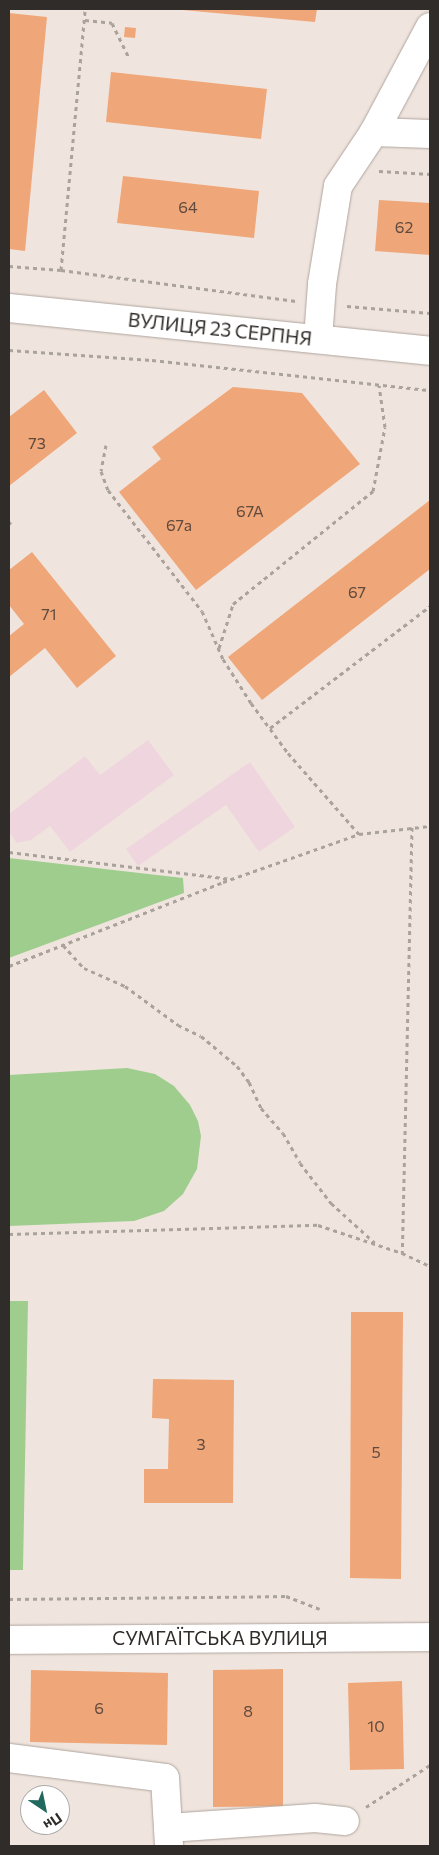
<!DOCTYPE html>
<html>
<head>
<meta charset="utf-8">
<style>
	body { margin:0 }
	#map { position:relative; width:439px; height:1855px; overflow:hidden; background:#f0e5de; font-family:Commissioner,sans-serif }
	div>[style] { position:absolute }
	.industrial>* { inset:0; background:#efd5dd }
	.green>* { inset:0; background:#9fcd8e }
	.building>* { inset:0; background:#efa678 }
	.path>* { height:3px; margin-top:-1.5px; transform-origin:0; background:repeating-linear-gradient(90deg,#aaa29c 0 4px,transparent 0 8px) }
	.roads { filter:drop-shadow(0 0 1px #afa49e) drop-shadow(0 0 1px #afa49e) }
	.minor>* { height:28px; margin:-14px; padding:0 14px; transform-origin:14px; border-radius:14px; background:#fff }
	span { translate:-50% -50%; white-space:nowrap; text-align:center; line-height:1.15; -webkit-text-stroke:4px #fff; paint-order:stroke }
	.number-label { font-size:16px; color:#604a3e }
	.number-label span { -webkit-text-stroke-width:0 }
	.street-label { font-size:19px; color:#302c2a }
	.frame { position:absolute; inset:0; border:10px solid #302c2a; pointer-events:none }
	.north { position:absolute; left:20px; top:1785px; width:50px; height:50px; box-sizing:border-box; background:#fff; border:1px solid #acabaa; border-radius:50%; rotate:146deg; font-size:14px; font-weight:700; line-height:20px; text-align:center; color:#302c2a }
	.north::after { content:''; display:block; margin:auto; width:18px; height:22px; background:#21685e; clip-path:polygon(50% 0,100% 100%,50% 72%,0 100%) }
</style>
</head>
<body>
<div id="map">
	<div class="industrial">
		<div style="clip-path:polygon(148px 740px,174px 775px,70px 852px,50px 826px,31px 840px,17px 843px,9px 832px,9px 814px,85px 756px,100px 775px)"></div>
		<div style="clip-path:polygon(250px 762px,295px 827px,259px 852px,226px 805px,138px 866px,126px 849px)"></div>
	</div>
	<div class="green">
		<div style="clip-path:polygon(9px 858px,183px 878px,184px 893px,9px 958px)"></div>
		<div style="clip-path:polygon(127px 1068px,155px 1074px,174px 1086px,190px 1105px,198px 1121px,201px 1136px,197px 1169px,183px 1194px,164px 1211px,134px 1221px,9px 1226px,9px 1075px)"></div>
		<div style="clip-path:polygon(9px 1301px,28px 1301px,23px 1570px,9px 1570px)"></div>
	</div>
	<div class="building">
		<div style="clip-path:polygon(172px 9px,317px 9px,315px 22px)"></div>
		<div style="clip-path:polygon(9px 13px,47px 17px,25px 251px,9px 249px)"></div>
		<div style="clip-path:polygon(125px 27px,136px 28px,135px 38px,124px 37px)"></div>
		<div style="clip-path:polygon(111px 72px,267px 89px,261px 139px,106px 122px)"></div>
		<div style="clip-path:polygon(123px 176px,259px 191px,254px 238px,117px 223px)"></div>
		<div style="clip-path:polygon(379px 200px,430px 203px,430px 255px,375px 251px)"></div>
		<div style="clip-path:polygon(233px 387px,302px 393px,360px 464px,196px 590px,119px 492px,161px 459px,152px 447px)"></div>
		<div style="clip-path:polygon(44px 390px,77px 433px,9px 486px,9px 417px)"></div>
		<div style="clip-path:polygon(430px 500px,430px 569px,262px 700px,228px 657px)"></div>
		<div style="clip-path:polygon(32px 552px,116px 656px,77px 688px,45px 648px,9px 677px,9px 636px,24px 624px,9px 605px,9px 570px)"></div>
		<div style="clip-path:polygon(351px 1312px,403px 1312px,401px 1579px,350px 1578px)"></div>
		<div style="clip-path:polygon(153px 1379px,234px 1380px,233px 1503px,144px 1503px,144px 1469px,168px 1469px,169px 1419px,152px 1418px)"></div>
		<div style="clip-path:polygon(283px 1669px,283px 1806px,213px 1807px,213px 1670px)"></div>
		<div style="clip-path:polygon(31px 1670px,168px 1673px,167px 1745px,30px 1742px)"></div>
		<div style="clip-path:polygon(402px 1681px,404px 1769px,350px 1770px,348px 1683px)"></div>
	</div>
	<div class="path">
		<div style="left:85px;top:20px;width:27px;rotate:6deg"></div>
		<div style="left:112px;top:23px;width:37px;rotate:64deg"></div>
		<div style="left:379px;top:171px;width:51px;rotate:3.4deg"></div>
		<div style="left:9px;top:266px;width:52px;rotate:4.4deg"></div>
		<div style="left:61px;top:270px;width:262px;rotate:-84.7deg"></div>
		<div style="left:61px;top:270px;width:237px;rotate:7.5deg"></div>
		<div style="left:347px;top:306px;width:83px;rotate:4.8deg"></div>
		<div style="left:9px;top:350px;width:143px;rotate:4deg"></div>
		<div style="left:152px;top:360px;width:280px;rotate:6.2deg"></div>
		<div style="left:106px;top:445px;width:26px;rotate:101deg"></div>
		<div style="left:101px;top:471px;width:20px;rotate:70deg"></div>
		<div style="left:108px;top:490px;width:153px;rotate:52.2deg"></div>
		<div style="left:202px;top:611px;width:52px;rotate:66.4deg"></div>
		<div style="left:223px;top:659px;width:52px;rotate:57.5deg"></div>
		<div style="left:251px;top:703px;width:62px;rotate:53.5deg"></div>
		<div style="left:288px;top:753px;width:108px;rotate:48.8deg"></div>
		<div style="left:9px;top:524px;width:3px;rotate:-45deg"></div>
		<div style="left:219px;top:648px;width:46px;rotate:-72.3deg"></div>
		<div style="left:233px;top:604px;width:180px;rotate:-38.9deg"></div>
		<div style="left:373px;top:491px;width:65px;rotate:-79.4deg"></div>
		<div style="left:385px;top:427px;width:42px;rotate:-98.1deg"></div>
		<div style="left:270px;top:728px;width:201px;rotate:-37.3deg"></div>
		<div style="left:412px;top:827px;width:426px;rotate:91.3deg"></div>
		<div style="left:402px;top:1253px;width:31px;rotate:25deg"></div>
		<div style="left:9px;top:852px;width:224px;rotate:6.9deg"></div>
		<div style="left:63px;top:945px;width:31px;rotate:48deg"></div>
		<div style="left:84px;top:968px;width:45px;rotate:23.7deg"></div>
		<div style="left:125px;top:986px;width:66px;rotate:36.3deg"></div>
		<div style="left:178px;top:1025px;width:25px;rotate:26deg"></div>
		<div style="left:201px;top:1036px;width:47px;rotate:39.8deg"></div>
		<div style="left:237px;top:1066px;width:20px;rotate:53deg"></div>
		<div style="left:249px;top:1082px;width:29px;rotate:65deg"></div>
		<div style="left:261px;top:1108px;width:33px;rotate:49deg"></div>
		<div style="left:283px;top:1133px;width:34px;rotate:60deg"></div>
		<div style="left:300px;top:1163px;width:51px;rotate:52.2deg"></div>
		<div style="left:331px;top:1203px;width:59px;rotate:42.3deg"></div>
		<div style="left:9px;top:966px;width:230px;rotate:-21.4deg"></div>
		<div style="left:223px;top:882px;width:144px;rotate:-19.4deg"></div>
		<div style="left:359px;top:834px;width:71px;rotate:-6.4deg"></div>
		<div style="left:9px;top:1234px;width:309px;rotate:-1.7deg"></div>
		<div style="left:318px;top:1225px;width:89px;rotate:18.4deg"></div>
		<div style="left:9px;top:1599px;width:277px;rotate:-0.6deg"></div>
		<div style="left:286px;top:1596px;width:36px;rotate:21deg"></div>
		<div style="left:366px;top:1807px;width:77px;rotate:-33.3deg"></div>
	</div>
	<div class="roads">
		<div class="minor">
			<div style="left:374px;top:132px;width:56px;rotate:2deg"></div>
			<div style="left:9px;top:308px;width:423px;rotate:5.8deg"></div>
			<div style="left:318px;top:339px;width:55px;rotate:-85.8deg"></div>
			<div style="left:322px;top:284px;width:99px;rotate:-80.7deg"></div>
			<div style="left:338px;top:186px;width:65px;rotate:-56.3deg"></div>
			<div style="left:374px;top:132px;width:119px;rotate:-61.9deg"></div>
			<div style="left:9px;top:1640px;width:421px;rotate:-0.4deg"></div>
			<div style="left:9px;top:1758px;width:157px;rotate:7.3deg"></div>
			<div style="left:165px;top:1778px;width:68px;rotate:86.6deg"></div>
			<div style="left:168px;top:1828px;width:147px;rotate:-3.9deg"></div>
			<div style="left:315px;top:1818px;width:30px;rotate:6deg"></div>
		</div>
	</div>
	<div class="number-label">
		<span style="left:188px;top:207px">64</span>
		<span style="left:404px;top:227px">62</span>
		<span style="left:37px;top:443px">73</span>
		<span style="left:250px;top:511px">67А</span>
		<span style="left:179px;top:525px">67а</span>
		<span style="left:357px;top:592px">67</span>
		<span style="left:49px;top:614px">71</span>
		<span style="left:201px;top:1444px">3</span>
		<span style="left:376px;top:1452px">5</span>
		<span style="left:99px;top:1708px">6</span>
		<span style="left:248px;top:1711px">8</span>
		<span style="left:376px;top:1726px">10</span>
	</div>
	<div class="street-label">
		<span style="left:220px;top:329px;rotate:6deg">ВУЛИЦЯ 23 СЕРПНЯ</span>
		<span style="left:220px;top:1638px">СУМГАЇТСЬКА ВУЛИЦЯ</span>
	</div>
	<div class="frame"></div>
	<div class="north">Пн</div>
</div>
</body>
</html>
